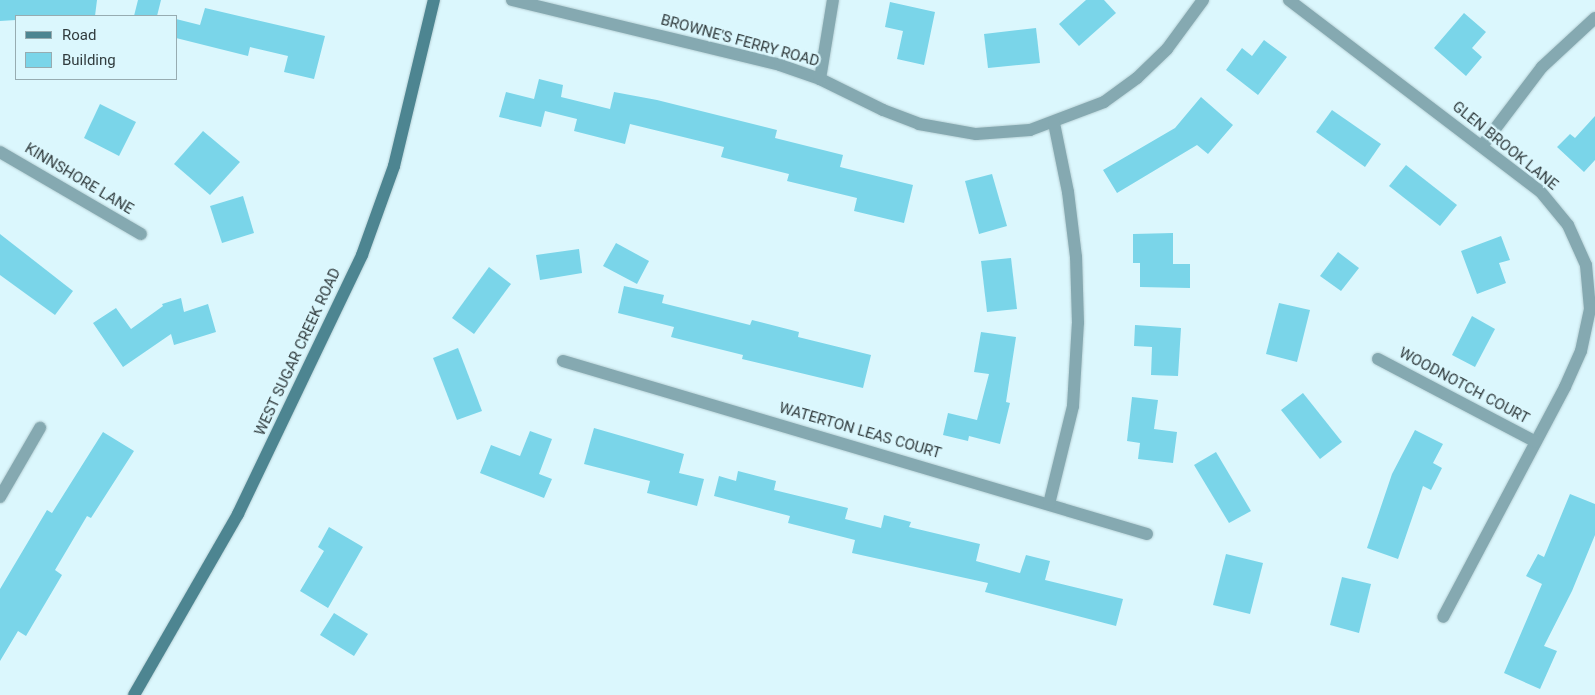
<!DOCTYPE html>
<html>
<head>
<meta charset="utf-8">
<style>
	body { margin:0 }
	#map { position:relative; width:1595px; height:695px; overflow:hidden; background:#dbf7fd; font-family:Roboto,sans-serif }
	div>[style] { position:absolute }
	.building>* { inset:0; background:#7ad5e9 }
	.roads { filter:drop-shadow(0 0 1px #b9d2d7) drop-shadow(0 0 1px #b9d2d7) }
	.street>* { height:12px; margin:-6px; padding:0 6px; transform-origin:6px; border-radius:6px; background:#85a9b1 }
	.secondary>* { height:12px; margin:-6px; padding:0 6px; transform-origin:6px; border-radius:6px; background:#4d8591 }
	span { translate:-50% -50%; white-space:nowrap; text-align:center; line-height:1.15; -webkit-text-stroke:4.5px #dbf7fd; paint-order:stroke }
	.street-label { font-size:15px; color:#313c3e }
	.legend { position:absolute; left:15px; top:15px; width:162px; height:65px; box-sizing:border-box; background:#dbf7fd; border:1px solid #97acb1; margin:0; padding:6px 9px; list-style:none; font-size:15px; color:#313c3e }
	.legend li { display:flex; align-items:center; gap:10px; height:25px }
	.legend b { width:25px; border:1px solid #97acb1 }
</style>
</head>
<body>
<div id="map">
	<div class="building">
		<div style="clip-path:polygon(0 0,97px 0,95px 16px,16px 16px,16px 20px,0 21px)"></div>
		<div style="clip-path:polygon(138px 0,161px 0,157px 16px,134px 16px)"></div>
		<div style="clip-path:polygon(1086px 0,1104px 0,1116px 13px,1079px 46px,1059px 24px)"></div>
		<div style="clip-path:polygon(890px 2px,935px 12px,924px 65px,897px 59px,903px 31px,885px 27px)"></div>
		<div style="clip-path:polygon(205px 8px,325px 36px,314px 79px,284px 72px,288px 56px,250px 47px,248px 56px,176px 38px,176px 19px,200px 25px)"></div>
		<div style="clip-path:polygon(1464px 13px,1486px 32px,1472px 48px,1482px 57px,1466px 76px,1434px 48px)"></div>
		<div style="clip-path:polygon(1036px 28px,1040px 63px,988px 68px,984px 34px)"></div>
		<div style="clip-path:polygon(1264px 40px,1287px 57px,1258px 95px,1226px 70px,1242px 48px,1252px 56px)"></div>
		<div style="clip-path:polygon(539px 79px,563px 85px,561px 97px,610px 109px,614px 92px,657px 100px,777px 130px,775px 138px,843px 155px,840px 167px,913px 185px,904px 223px,854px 211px,857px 198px,787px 181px,789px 174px,721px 157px,724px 147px,630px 124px,625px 144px,574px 131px,577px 119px,545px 111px,541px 127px,499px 117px,506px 92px,534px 99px)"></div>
		<div style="clip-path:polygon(1201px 97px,1233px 125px,1208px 154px,1197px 145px,1117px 193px,1103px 170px,1175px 128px)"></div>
		<div style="clip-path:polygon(100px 104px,136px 122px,119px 156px,84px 138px)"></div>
		<div style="clip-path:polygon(1332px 110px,1381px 144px,1365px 167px,1316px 132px)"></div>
		<div style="clip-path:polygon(1595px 116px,1595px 160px,1584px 172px,1557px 147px,1570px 134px,1575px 138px)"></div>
		<div style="clip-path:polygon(203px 131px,240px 162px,210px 195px,174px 164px)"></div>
		<div style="clip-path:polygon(1406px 165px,1457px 205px,1440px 226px,1389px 186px)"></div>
		<div style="clip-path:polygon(992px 174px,1007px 226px,979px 234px,965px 181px)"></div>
		<div style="clip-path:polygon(243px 196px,254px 233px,222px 243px,210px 206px)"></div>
		<div style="clip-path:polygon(1173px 233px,1173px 264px,1190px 264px,1190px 288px,1140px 287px,1140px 263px,1133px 263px,1133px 234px)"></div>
		<div style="clip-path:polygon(0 234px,73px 291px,55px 315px,0 275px)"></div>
		<div style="clip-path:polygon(1501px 236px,1510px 260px,1499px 263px,1506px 283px,1477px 294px,1461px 251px)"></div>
		<div style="clip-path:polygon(616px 243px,649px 261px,637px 284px,603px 266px)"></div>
		<div style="clip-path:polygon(579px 249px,582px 273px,540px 280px,536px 255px)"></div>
		<div style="clip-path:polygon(1338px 252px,1359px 268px,1341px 291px,1320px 276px)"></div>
		<div style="clip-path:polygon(1011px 258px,1017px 309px,987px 312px,981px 261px)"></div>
		<div style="clip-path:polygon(489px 267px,511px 284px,474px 334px,452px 318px)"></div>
		<div style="clip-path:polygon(624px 286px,664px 295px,662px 303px,750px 325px,752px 320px,799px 332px,798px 337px,871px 355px,863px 388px,742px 359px,743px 355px,671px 337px,674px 327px,618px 313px)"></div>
		<div style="clip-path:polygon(181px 298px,184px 312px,208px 304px,216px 332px,174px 345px,171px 334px,123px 367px,93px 323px,116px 308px,131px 329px,163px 306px,162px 304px)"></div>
		<div style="clip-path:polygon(1279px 303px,1310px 310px,1297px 362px,1266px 354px)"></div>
		<div style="clip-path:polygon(1472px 316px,1495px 329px,1475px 367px,1452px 355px)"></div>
		<div style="clip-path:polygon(1135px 325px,1181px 328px,1178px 376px,1151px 375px,1152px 347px,1134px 346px)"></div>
		<div style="clip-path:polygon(981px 332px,1016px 337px,1006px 402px,1010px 403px,1000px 444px,969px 436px,968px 441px,943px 435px,948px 413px,977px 420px,989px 374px,974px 372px)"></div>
		<div style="clip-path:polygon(458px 348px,482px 411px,457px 420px,433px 358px)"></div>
		<div style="clip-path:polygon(1303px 393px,1342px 442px,1320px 459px,1281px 410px)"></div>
		<div style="clip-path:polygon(1132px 397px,1158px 400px,1154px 429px,1177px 432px,1173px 463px,1138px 459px,1140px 443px,1127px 441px)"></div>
		<div style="clip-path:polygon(594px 428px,684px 454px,679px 473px,704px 479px,697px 506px,647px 493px,650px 481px,584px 464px)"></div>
		<div style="clip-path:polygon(1415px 430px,1443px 444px,1433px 463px,1442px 468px,1431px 490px,1423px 486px,1398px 559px,1367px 548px,1392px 474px)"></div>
		<div style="clip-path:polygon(530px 431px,552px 439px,539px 474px,552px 479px,544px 498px,480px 473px,491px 445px,520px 456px)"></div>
		<div style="clip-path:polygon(103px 432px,134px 451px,91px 518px,87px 516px,55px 570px,62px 575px,26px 636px,18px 631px,0 661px,0 589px,47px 510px,52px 513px)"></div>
		<div style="clip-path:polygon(1216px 452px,1251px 511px,1229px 523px,1194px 465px)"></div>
		<div style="clip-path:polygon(738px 471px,776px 481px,774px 490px,848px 508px,845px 519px,881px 528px,884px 515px,911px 522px,909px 527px,980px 544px,976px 561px,1020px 573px,1026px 555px,1050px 561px,1045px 580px,1123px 599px,1116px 626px,985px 592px,988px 583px,852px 553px,855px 540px,788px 523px,790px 516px,714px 496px,719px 476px,736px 481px)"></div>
		<div style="clip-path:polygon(1570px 494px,1595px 504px,1595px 535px,1572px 591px,1544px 646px,1557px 651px,1540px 689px,1504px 673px,1542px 584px,1526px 576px,1538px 554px,1544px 557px)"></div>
		<div style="clip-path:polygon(329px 527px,363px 547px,328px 608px,300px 591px,324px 551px,318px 547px)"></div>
		<div style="clip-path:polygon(1226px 554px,1263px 563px,1250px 614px,1213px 605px)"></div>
		<div style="clip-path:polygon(1342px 577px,1371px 584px,1359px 633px,1330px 625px)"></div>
		<div style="clip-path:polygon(334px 613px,368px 634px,354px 656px,320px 635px)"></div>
	</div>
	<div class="roads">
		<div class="street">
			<div style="left:512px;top:0;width:276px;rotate:13.6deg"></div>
			<div style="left:780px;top:65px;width:42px;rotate:19.3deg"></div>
			<div style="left:820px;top:79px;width:70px;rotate:26.2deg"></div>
			<div style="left:883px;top:110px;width:39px;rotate:21deg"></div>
			<div style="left:919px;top:124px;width:58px;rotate:10deg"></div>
			<div style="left:976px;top:134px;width:54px;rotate:-4.2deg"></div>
			<div style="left:1030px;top:130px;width:79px;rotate:-20.7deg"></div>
			<div style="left:1104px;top:102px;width:41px;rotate:-36deg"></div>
			<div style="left:1137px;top:78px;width:42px;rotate:-44deg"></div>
			<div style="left:1167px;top:49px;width:61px;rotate:-53.7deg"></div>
			<div style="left:1289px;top:0;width:315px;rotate:37.3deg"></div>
			<div style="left:1540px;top:191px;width:44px;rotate:50.5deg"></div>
			<div style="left:1568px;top:225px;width:44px;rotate:65.8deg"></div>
			<div style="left:1586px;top:265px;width:44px;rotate:84.8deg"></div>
			<div style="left:1590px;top:309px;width:43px;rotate:102.1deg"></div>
			<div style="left:1581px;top:351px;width:39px;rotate:114deg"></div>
			<div style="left:1565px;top:387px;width:260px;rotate:117.9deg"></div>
			<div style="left:820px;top:79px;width:80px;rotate:-80.7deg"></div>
			<div style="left:1482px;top:146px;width:99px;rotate:-52.8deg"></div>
			<div style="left:1542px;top:67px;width:72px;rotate:-42.8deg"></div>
			<div style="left:0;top:152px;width:163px;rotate:30.2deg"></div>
			<div style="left:1378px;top:359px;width:178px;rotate:27.7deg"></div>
			<div style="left:563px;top:361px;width:609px;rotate:16.5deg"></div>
			<div style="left:0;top:497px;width:80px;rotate:-59.9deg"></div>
			<div style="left:1049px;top:504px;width:101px;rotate:-76.2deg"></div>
			<div style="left:1073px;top:406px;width:83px;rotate:-86.6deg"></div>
			<div style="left:1078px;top:323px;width:66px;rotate:-91.7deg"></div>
			<div style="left:1076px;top:257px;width:65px;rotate:-97deg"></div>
			<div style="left:1068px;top:192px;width:70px;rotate:-101.5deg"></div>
		</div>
		<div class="secondary">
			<div style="left:134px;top:695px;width:209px;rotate:-60.1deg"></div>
			<div style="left:238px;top:514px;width:287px;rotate:-64.4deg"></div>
			<div style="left:362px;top:255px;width:95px;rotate:-70.2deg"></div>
			<div style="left:394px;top:166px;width:171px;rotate:-76.5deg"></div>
		</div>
	</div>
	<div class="street-label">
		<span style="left:740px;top:41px;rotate:15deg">BROWNE'S FERRY ROAD</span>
		<span style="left:1505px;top:146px;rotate:39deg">GLEN BROOK LANE</span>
		<span style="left:79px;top:179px;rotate:31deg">KINNSHORE LANE</span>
		<span style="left:298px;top:352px;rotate:-65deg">WEST SUGAR CREEK ROAD</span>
		<span style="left:1464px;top:386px;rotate:28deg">WOODNOTCH COURT</span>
		<span style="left:860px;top:431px;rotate:16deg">WATERTON LEAS COURT</span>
	</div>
	<ul class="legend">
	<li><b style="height:6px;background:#4d8591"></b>Road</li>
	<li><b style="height:14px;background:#7ad5e9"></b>Building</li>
	</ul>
</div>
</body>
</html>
